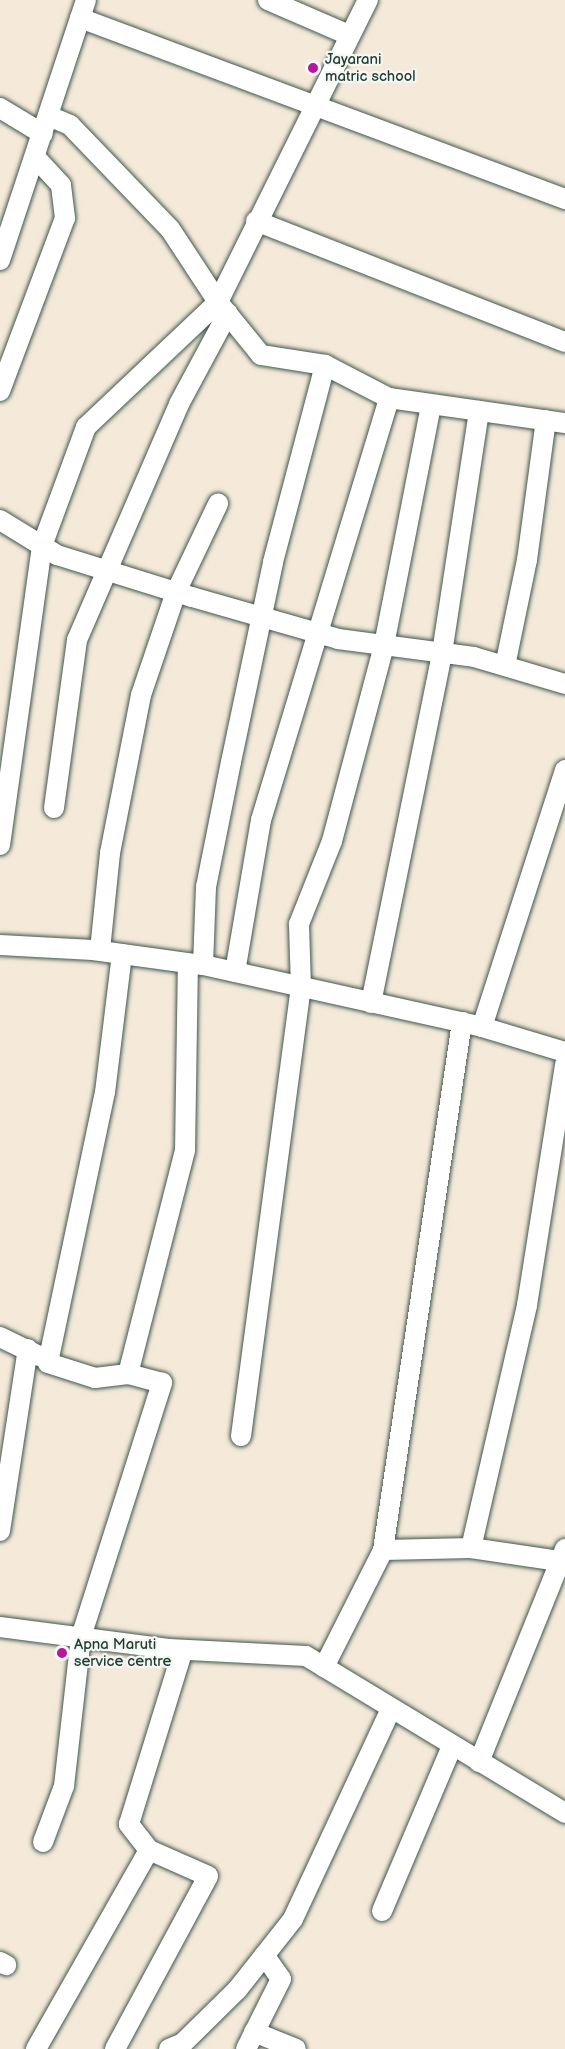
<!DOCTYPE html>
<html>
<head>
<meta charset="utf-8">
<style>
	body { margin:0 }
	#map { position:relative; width:565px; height:2049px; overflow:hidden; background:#f5ead9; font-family:"Balsamiq Sans",sans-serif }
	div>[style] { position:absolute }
	.roads { filter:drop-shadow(0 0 2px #3f574d) drop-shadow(0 0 2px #3f574d) }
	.minor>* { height:20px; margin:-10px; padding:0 10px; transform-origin:10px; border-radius:10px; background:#fff }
	.dots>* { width:16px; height:16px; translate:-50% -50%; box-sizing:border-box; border:3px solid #f6f6f2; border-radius:50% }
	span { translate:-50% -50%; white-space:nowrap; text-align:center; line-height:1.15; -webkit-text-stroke:4.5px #f6f6f2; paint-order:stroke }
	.poi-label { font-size:15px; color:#1f3d34 }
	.left { translate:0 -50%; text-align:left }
</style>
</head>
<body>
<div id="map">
	<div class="roads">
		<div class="minor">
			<div style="left:268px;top:0;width:88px;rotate:23.4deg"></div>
			<div style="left:80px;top:18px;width:518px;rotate:20.47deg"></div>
			<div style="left:0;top:108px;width:50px;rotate:31.2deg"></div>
			<div style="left:256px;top:221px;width:332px;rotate:21.4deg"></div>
			<div style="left:0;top:260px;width:274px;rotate:-71.7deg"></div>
			<div style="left:325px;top:365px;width:72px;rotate:27.3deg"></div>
			<div style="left:389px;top:398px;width:178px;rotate:8.1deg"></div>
			<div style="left:0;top:391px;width:185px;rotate:-69.4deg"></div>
			<div style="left:65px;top:218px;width:33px;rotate:-97deg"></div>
			<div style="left:61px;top:185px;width:37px;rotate:-133deg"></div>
			<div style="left:0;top:520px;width:67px;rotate:31.6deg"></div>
			<div style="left:57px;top:555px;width:141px;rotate:17.3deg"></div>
			<div style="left:192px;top:597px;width:152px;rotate:16deg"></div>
			<div style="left:338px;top:639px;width:137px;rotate:7.5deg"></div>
			<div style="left:474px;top:657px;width:95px;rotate:16.5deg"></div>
			<div style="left:505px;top:666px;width:108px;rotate:-78.3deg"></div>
			<div style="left:527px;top:560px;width:141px;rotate:-82.3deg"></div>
			<div style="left:54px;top:808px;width:170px;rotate:-82.2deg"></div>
			<div style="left:77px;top:640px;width:257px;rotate:-66.6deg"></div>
			<div style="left:179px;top:404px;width:103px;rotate:-61.7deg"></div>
			<div style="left:0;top:845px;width:302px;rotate:-82deg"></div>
			<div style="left:42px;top:546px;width:127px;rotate:-69.7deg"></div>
			<div style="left:86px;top:427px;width:182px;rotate:-43.4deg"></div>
			<div style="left:218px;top:302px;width:87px;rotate:-123.3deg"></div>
			<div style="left:170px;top:229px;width:144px;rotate:-133.9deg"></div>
			<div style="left:70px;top:125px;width:23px;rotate:-157deg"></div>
			<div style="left:0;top:945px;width:93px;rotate:3.1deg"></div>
			<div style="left:93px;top:950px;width:111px;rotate:7.8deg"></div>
			<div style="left:203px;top:965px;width:286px;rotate:12.5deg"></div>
			<div style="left:482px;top:1027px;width:87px;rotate:16.8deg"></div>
			<div style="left:100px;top:950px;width:98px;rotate:-84.1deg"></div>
			<div style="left:110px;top:853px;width:161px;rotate:-78.9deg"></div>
			<div style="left:141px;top:695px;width:109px;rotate:-71.2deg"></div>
			<div style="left:176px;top:592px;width:98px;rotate:-64.5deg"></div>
			<div style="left:122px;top:954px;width:139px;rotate:97deg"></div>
			<div style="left:105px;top:1092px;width:277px;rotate:101.9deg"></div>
			<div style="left:48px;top:1363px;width:49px;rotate:17.7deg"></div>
			<div style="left:95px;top:1378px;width:33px;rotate:-7deg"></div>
			<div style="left:203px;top:965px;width:78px;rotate:-87.8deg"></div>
			<div style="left:206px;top:887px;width:127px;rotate:-78.7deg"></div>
			<div style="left:231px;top:762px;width:204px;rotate:-78.1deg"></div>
			<div style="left:273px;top:562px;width:204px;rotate:-75.2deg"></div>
			<div style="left:325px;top:365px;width:65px;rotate:-171.1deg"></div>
			<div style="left:261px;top:355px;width:68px;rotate:-129.1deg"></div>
			<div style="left:218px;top:302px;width:337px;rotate:-63.6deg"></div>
			<div style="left:235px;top:972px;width:154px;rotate:-80.3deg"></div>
			<div style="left:261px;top:820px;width:441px;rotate:-73.1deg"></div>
			<div style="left:371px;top:1003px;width:357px;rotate:-78.5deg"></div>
			<div style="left:442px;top:653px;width:245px;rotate:-81.3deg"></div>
			<div style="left:482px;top:1027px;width:270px;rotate:-72.1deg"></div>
			<div style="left:0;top:1337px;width:43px;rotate:26deg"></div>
			<div style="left:241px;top:1436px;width:452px;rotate:-82.4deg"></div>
			<div style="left:301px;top:988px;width:64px;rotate:-91.8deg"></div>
			<div style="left:299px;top:924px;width:89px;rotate:-68.3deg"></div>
			<div style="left:332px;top:841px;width:203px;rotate:-75.1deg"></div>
			<div style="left:384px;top:645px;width:245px;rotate:-78.9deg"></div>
			<div style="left:0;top:1531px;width:184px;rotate:-81.3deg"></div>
			<div style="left:471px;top:1548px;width:249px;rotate:-77deg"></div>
			<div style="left:527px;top:1305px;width:244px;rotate:-81deg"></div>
			<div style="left:383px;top:1550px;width:88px;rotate:-1.3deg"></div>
			<div style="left:471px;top:1548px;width:89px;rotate:8.4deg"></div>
			<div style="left:0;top:1627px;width:170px;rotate:7.4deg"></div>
			<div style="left:169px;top:1649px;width:137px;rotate:2.9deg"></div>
			<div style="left:306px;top:1656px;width:303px;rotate:31.2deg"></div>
			<div style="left:324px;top:1667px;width:131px;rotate:-63.2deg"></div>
			<div style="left:383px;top:1550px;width:534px;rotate:-81.49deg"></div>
			<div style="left:479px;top:1762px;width:230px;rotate:-68deg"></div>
			<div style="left:43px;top:1842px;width:60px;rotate:-69.4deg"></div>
			<div style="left:64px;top:1786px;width:150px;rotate:-83.5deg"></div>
			<div style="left:81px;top:1637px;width:267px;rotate:-72.3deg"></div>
			<div style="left:162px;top:1383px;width:35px;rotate:-165deg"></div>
			<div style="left:128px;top:1374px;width:230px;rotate:-75.7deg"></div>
			<div style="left:185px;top:1151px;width:187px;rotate:-89.1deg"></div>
			<div style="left:382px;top:1911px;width:179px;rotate:-67deg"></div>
			<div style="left:0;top:1962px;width:7px;rotate:27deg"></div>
			<div style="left:254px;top:2032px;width:45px;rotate:22deg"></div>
			<div style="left:36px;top:2049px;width:229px;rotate:-60.4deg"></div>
			<div style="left:149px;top:1850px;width:33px;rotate:-128deg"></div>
			<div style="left:129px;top:1824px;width:182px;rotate:-72.8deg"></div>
			<div style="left:115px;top:2049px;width:196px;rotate:-61.7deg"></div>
			<div style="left:208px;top:1876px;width:64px;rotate:-156.2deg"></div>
			<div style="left:169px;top:2049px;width:15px;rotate:-23deg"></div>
			<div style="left:183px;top:2043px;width:76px;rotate:-44.5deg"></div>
			<div style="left:237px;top:1990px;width:90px;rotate:-51.7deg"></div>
			<div style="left:293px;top:1919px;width:232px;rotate:-65deg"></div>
			<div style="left:246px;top:2049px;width:78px;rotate:-63.4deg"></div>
			<div style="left:281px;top:1979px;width:29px;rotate:-125deg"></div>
		</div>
	</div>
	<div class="dots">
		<div style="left:313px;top:68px;background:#b5179e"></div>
		<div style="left:62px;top:1653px;background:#b5179e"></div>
	</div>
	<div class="poi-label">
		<span class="left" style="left:325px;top:68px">Jayarani<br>matric school</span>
		<span class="left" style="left:74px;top:1653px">Apna Maruti<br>service centre</span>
	</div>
</div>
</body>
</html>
